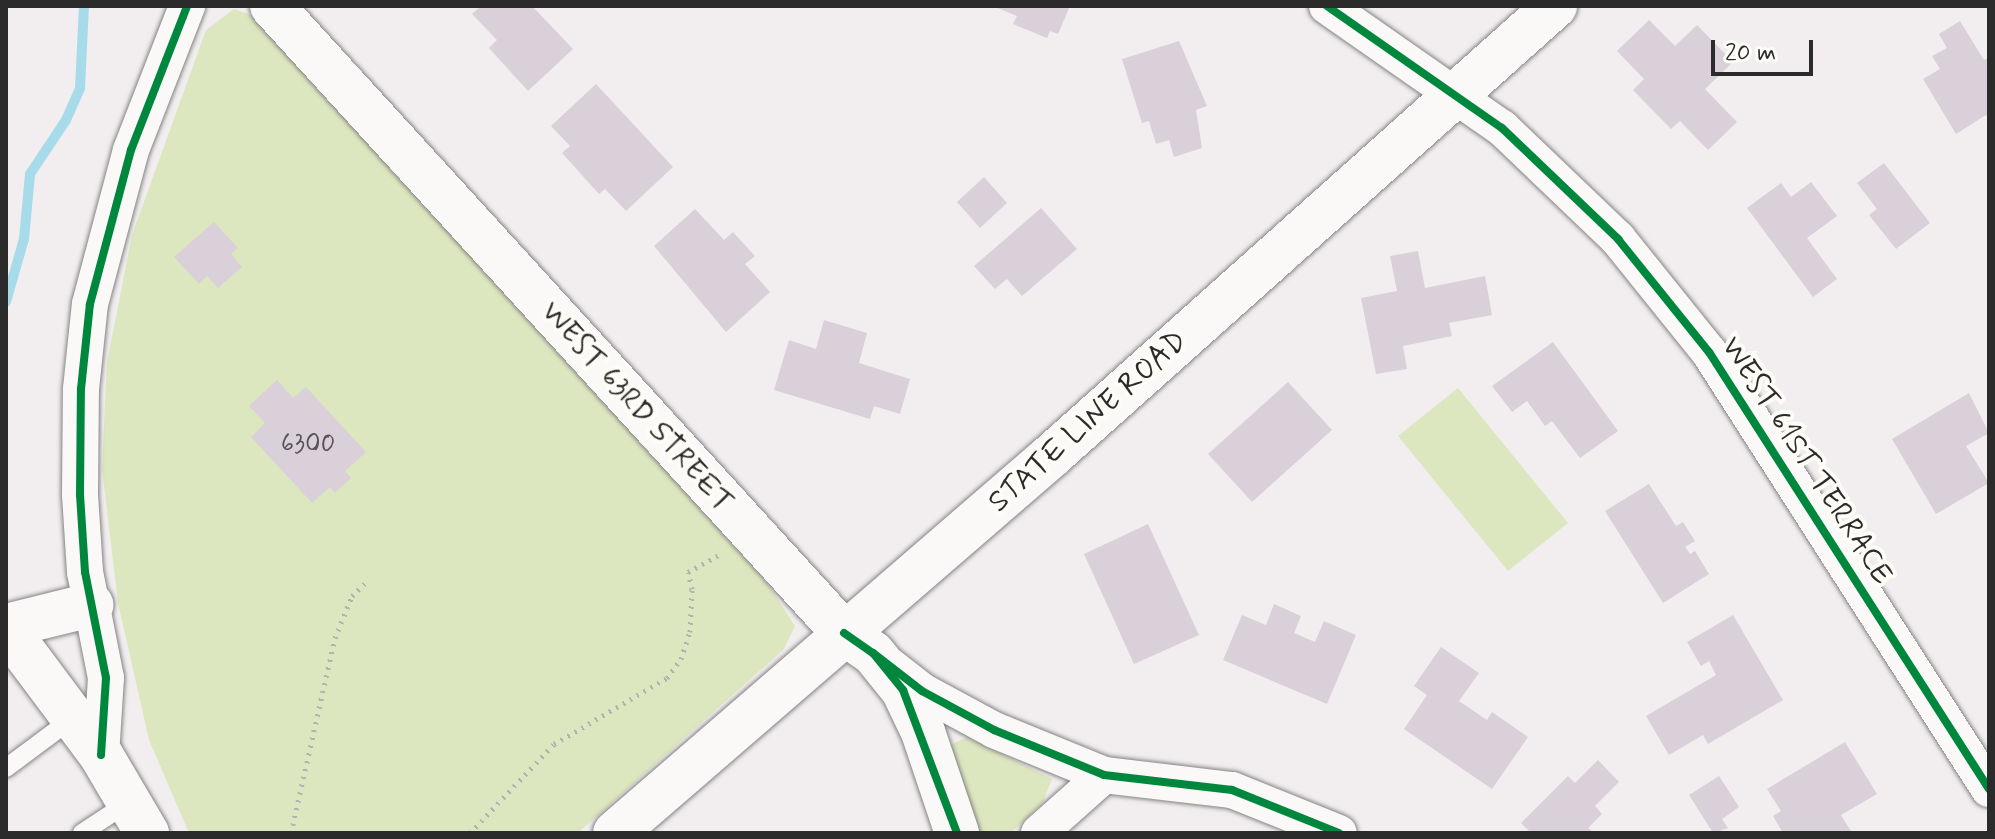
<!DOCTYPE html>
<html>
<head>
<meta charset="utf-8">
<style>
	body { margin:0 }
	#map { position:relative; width:1995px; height:839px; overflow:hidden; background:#f2eef0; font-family:Mynerve,sans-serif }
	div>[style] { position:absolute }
	.green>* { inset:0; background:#dce7bf }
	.stream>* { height:10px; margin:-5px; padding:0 5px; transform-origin:5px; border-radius:5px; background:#a8dbea }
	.building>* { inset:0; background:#d9d0d9 }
	.path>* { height:5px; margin-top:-2.5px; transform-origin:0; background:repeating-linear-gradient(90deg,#b3b2b1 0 2px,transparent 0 8px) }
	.roads { filter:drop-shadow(0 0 2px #858384) drop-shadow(0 0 2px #858384) }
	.lane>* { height:18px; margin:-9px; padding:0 9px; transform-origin:9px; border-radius:9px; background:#faf9f8 }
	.street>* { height:36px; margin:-18px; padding:0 18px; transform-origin:18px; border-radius:18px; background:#faf9f8 }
	.secondary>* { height:44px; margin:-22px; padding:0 22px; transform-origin:22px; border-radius:22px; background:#faf9f8 }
	.cycleway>* { height:8px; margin:-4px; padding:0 4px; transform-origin:4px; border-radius:4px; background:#00873e }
	span { translate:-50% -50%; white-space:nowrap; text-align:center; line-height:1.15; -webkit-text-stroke:8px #fdfcf7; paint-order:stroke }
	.number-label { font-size:26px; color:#565456 }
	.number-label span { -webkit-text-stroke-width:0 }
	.street-label { font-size:30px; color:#2b2b2b }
	.frame { position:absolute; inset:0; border:8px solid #2b2b2b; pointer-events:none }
	.scale { position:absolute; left:1711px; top:40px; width:102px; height:36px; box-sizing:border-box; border:4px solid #2b2b2b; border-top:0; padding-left:10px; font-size:24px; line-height:28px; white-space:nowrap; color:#2b2b2b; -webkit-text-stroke:6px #fdfcf7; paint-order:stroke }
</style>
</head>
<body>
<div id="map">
	<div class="green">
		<div style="clip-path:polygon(234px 9px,254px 16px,765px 580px,795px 626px,784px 649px,578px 833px,189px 833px,149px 740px,118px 603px,102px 469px,107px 362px,132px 235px,206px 30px)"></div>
		<div style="clip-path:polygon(1458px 388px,1568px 523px,1508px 571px,1398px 436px)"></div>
		<div style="clip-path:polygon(967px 737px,1052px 779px,1043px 802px,1011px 833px,974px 833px,948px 746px)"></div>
	</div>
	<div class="stream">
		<div style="left:6px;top:302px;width:66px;rotate:-74.1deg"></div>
		<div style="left:24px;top:239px;width:65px;rotate:-84.7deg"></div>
		<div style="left:30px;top:174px;width:65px;rotate:-56.3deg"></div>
		<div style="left:66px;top:120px;width:35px;rotate:-66deg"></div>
		<div style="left:80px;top:88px;width:82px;rotate:-87.2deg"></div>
	</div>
	<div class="building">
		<div style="clip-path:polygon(481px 6px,532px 6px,573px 49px,528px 91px,489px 48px,497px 40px,472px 14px)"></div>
		<div style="clip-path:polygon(993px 6px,1070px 6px,1058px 34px,1050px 31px,1047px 38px,1013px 24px,1017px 16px)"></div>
		<div style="clip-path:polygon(1649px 20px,1675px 46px,1697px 25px,1733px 62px,1705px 89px,1737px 122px,1708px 150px,1680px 121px,1671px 129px,1633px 90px,1644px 79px,1617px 51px)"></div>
		<div style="clip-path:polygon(1960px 21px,1984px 60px,1989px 57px,1989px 120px,1986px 115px,1956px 134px,1923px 79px,1940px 69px,1932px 56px,1947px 48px,1939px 34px)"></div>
		<div style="clip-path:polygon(1179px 41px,1207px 106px,1196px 110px,1202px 148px,1174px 157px,1169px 140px,1156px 144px,1149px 121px,1142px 123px,1122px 59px)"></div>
		<div style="clip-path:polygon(596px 84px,673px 167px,626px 211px,605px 189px,599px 194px,562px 153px,570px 146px,551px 126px)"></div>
		<div style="clip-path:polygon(1884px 163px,1930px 223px,1896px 249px,1869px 215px,1877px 209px,1857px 183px)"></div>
		<div style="clip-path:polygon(984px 177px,1007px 203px,980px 228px,957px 202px)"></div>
		<div style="clip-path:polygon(1811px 182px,1837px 216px,1807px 238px,1837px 279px,1813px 297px,1747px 208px,1781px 183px,1791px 197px)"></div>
		<div style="clip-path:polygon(1041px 208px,1077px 249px,1022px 296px,1007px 279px,995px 289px,974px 266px)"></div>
		<div style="clip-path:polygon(695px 209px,724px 240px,733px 232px,755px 256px,745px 264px,770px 292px,726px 332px,654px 246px)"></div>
		<div style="clip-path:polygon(214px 222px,238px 248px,231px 254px,242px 267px,218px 288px,207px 276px,199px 284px,174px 257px)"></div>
		<div style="clip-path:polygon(1418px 251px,1425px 288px,1485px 276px,1492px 315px,1449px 323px,1452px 336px,1403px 346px,1407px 369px,1376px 374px,1361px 298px,1397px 291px,1390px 256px)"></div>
		<div style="clip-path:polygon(824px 320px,867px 333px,859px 363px,910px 379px,900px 414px,874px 406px,870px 419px,774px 390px,789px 340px,816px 349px)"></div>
		<div style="clip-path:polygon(1553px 342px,1618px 431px,1580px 458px,1552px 421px,1545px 426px,1527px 401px,1512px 412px,1492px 386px)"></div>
		<div style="clip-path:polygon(277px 380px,293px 398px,306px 387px,366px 452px,345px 471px,351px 478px,335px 493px,330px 487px,312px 503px,251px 437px,265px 423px,249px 406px)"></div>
		<div style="clip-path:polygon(1288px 382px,1332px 430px,1252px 502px,1208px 454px)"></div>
		<div style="clip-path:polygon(1969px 393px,1989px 433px,1966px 446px,1989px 483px,1936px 514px,1892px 439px)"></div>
		<div style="clip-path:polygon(1649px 484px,1676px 526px,1683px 522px,1695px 541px,1685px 547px,1690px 554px,1695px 551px,1709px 574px,1663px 603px,1605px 511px)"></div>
		<div style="clip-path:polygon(1148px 524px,1199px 635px,1134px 664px,1084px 554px)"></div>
		<div style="clip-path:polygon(1274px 604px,1301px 616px,1294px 633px,1315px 642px,1324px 621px,1356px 635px,1327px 704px,1223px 660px,1242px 615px,1266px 625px)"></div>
		<div style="clip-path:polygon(1733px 615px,1783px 700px,1708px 744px,1703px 735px,1669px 755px,1646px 716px,1716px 675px,1709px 661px,1701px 666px,1687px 642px)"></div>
		<div style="clip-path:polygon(1441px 647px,1479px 673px,1459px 701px,1487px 720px,1492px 712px,1528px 737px,1492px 789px,1404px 729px,1427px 695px,1414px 686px)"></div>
		<div style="clip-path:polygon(1845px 742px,1877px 794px,1841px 815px,1852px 833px,1783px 833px,1773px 816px,1781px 811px,1767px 789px)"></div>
		<div style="clip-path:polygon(1598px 760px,1619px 782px,1595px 806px,1602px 814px,1588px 828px,1594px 833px,1531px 833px,1521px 823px,1568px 776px,1575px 783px)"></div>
		<div style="clip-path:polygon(1719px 776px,1739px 807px,1722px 819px,1728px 828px,1713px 833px,1689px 795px)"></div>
	</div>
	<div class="path">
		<div style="left:291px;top:833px;width:200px;rotate:-77.3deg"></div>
		<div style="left:335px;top:638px;width:45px;rotate:-68deg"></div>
		<div style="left:352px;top:596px;width:21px;rotate:-45deg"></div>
		<div style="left:470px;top:833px;width:122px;rotate:-46.7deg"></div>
		<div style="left:554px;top:744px;width:131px;rotate:-30.3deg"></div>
		<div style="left:667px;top:678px;width:24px;rotate:-54deg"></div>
		<div style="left:681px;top:659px;width:28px;rotate:-72deg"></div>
		<div style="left:690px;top:632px;width:43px;rotate:-87.3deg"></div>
		<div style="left:692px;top:589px;width:17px;rotate:-103deg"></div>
		<div style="left:688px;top:572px;width:39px;rotate:-29deg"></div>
	</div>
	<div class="roads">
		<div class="lane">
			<div style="left:6px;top:768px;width:84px;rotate:-36.7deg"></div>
			<div style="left:82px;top:833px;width:56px;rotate:-33.4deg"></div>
		</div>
		<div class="street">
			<div style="left:1327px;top:6px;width:213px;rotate:34.9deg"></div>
			<div style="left:1502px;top:128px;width:161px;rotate:43.7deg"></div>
			<div style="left:1618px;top:239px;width:145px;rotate:51.2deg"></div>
			<div style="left:1709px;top:352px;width:519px;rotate:57.35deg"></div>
			<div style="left:890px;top:666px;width:41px;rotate:38deg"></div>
			<div style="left:922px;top:691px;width:82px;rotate:28.4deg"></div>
			<div style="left:994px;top:730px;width:119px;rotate:22.2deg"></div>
			<div style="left:1104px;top:775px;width:129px;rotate:6.7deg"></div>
			<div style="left:1232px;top:790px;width:115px;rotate:21.9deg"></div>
			<div style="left:101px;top:755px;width:77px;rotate:-86.3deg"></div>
			<div style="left:106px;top:678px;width:108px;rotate:-101.2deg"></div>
			<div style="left:85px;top:572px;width:77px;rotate:-93.7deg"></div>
			<div style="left:80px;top:495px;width:106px;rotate:-89.5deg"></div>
			<div style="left:81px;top:389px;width:85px;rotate:-84deg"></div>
			<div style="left:90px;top:304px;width:159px;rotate:-75.1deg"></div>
			<div style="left:131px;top:150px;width:155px;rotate:-68.7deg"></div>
			<div style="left:1039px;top:833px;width:87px;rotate:-41.7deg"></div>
		</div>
		<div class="secondary">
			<div style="left:272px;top:6px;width:849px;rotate:47.63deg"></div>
			<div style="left:844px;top:633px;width:35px;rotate:35deg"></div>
			<div style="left:873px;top:653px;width:48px;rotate:51deg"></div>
			<div style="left:903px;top:690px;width:47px;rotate:64.5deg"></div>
			<div style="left:923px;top:732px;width:107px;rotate:71.4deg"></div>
			<div style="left:6px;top:626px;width:88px;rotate:-13.9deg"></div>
			<div style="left:6px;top:628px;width:159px;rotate:53.2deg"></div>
			<div style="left:101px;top:755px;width:91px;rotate:59.5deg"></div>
			<div style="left:615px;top:833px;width:576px;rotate:-40.85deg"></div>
			<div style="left:1051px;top:456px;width:676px;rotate:-41.76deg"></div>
		</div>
	</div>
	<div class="cycleway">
		<div style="left:1327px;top:6px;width:213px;rotate:34.9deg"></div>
		<div style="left:1502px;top:128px;width:161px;rotate:43.7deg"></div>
		<div style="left:1618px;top:239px;width:145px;rotate:51.2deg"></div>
		<div style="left:1709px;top:352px;width:519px;rotate:57.35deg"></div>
		<div style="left:844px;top:633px;width:35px;rotate:35deg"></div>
		<div style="left:873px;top:653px;width:48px;rotate:51deg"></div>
		<div style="left:903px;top:690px;width:153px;rotate:69.3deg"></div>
		<div style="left:873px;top:653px;width:62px;rotate:37.8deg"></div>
		<div style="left:922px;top:691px;width:82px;rotate:28.4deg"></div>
		<div style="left:994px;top:730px;width:119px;rotate:22.2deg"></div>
		<div style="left:1104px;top:775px;width:129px;rotate:6.7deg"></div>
		<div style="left:1232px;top:790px;width:115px;rotate:21.9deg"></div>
		<div style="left:101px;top:755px;width:77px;rotate:-86.3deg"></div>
		<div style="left:106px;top:678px;width:108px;rotate:-101.2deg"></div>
		<div style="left:85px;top:572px;width:77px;rotate:-93.7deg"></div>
		<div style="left:80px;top:495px;width:106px;rotate:-89.5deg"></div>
		<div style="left:81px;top:389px;width:85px;rotate:-84deg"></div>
		<div style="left:90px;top:304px;width:159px;rotate:-75.1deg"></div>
		<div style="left:131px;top:150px;width:155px;rotate:-68.7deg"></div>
	</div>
	<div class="number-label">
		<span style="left:308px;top:445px">6300</span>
	</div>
	<div class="street-label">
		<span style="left:637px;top:407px;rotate:48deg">WEST 63RD STREET</span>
		<span style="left:1088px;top:422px;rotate:-42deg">STATE LINE ROAD</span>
		<span style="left:1806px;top:461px;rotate:57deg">WEST 61ST TERRACE</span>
	</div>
	<div class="frame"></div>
	<div class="scale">20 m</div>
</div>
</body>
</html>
